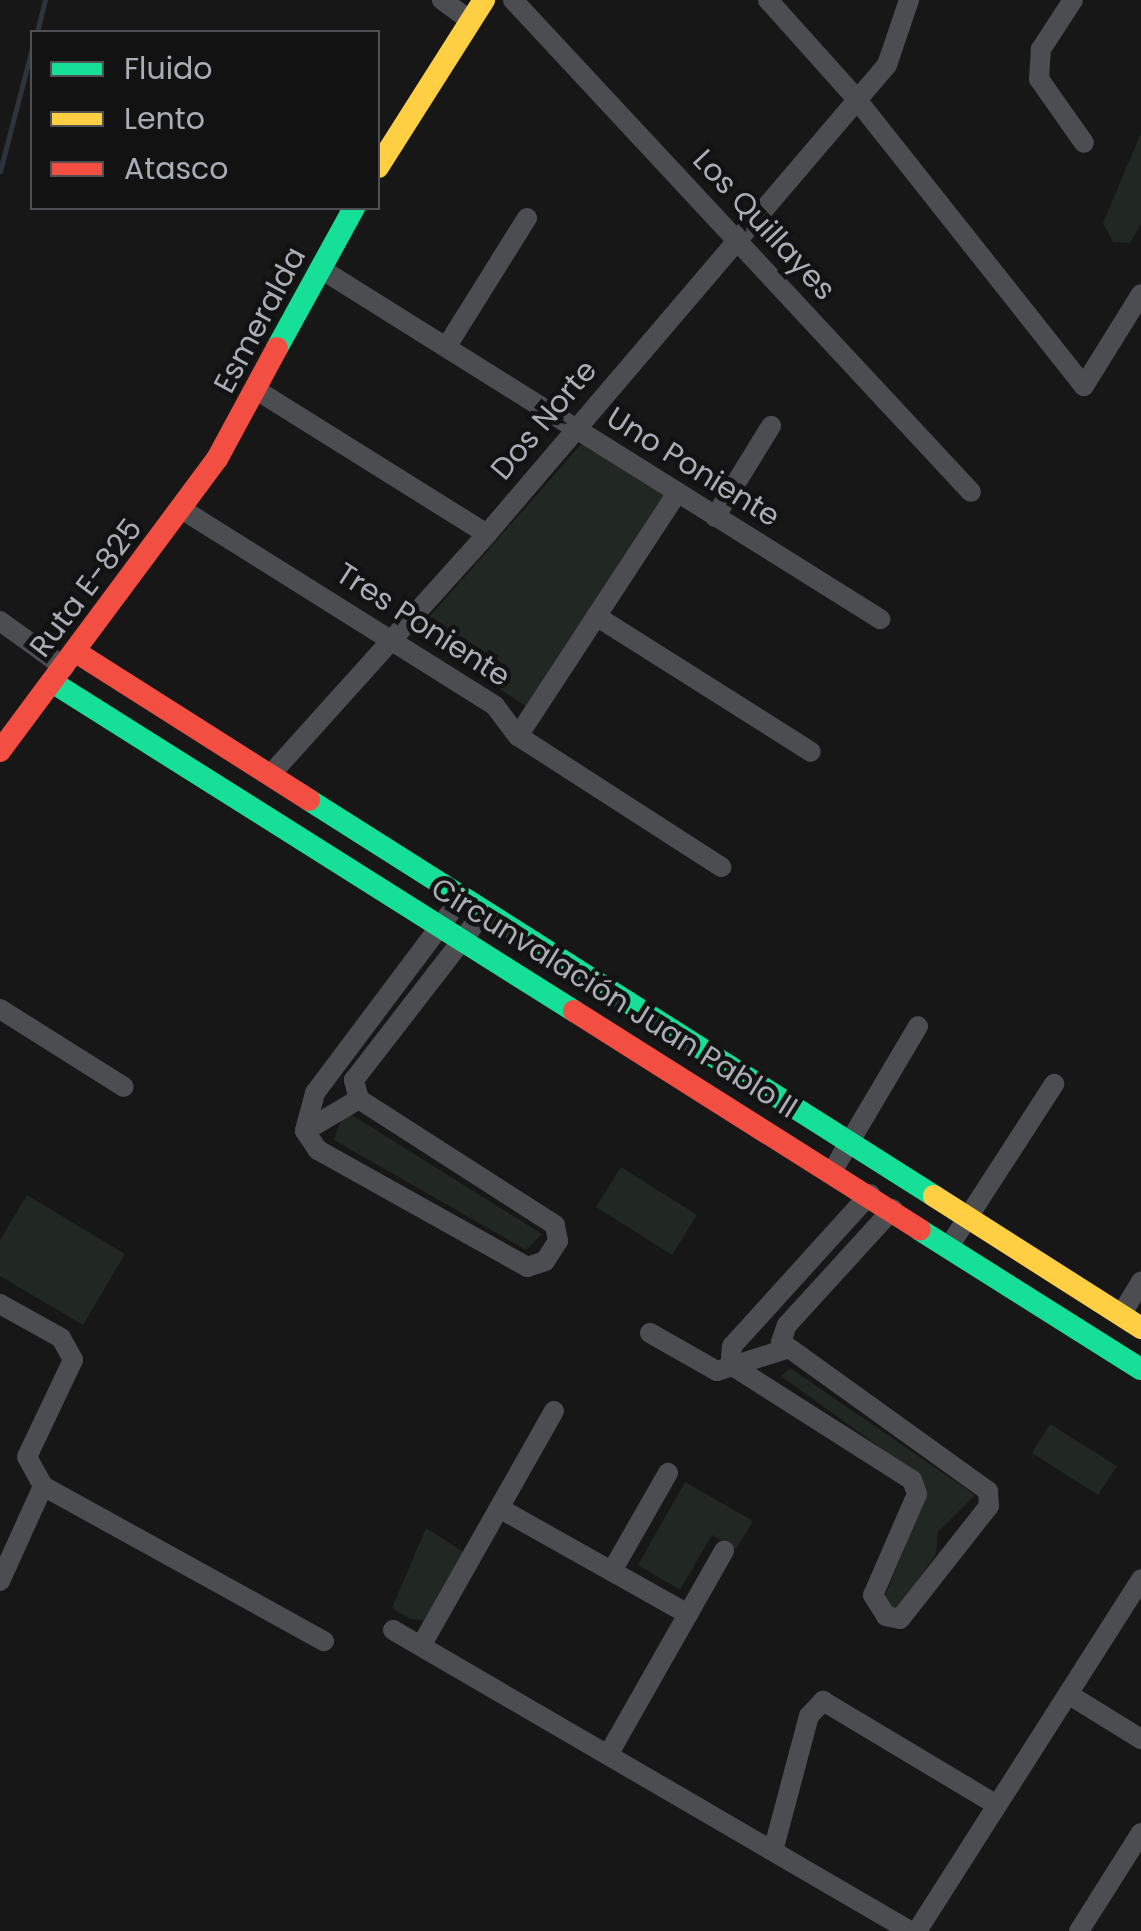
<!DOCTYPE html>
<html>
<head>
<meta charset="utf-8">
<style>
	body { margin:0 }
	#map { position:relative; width:1141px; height:1931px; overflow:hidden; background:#171718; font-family:Poppins,sans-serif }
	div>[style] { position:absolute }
	.green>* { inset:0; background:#212723 }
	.stream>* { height:5px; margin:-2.5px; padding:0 2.5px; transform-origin:2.5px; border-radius:2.5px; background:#2f343c }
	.street>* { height:20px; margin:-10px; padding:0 10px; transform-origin:10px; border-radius:10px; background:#4c4d50 }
	.fast>* { height:22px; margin:-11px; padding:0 11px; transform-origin:11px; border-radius:11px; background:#16e098 }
	.slow>* { height:22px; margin:-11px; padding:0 11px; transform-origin:11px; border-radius:11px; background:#ffcf43 }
	.jam>* { height:22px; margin:-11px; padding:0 11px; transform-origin:11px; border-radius:11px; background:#f24e42 }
	span { translate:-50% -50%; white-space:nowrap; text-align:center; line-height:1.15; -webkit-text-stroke:9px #121213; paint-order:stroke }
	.street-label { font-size:30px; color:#aaacb6 }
	.legend { position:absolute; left:30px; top:30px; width:350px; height:180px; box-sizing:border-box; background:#121213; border:2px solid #4f5054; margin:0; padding:12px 18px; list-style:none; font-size:30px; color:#aaacb6 }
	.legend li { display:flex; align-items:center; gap:20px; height:50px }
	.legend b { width:50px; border:2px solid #4f5054 }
</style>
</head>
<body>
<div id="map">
	<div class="green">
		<div style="clip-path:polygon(1141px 133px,1141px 224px,1130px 243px,1113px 242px,1103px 223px)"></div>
		<div style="clip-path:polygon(585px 440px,671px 496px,530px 709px,415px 633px)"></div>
		<div style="clip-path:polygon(344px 1110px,542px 1234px,526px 1250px,334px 1140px)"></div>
		<div style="clip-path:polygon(621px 1167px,697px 1215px,672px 1255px,596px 1207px)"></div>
		<div style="clip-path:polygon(27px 1195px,125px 1254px,83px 1325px,0 1276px,0 1240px)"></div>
		<div style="clip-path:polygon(790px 1368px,975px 1495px,938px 1532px,936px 1554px,898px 1609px,890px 1609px,885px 1596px,927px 1494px,921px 1477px,781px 1376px)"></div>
		<div style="clip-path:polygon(1050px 1424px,1117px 1466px,1098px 1495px,1032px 1453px)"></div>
		<div style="clip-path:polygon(685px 1482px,753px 1521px,736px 1549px,712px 1535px,680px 1590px,638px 1565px)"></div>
		<div style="clip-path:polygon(426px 1528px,464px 1552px,424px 1620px,410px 1619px,392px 1608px)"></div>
	</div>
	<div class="stream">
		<div style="left:37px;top:32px;width:33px;rotate:-76deg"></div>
		<div style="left:0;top:171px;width:127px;rotate:-75.4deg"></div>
	</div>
	<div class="street">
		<div style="left:442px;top:0;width:34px;rotate:36deg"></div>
		<div style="left:513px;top:0;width:672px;rotate:47.05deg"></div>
		<div style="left:768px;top:0;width:129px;rotate:48.1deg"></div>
		<div style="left:854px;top:96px;width:370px;rotate:51.6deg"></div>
		<div style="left:1084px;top:386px;width:108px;rotate:-58.2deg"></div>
		<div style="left:1073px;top:0;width:59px;rotate:123.1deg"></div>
		<div style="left:1041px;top:49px;width:30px;rotate:94deg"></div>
		<div style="left:1039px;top:79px;width:78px;rotate:54.9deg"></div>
		<div style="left:321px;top:269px;width:660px;rotate:32.05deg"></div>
		<div style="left:447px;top:346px;width:151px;rotate:-58deg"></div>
		<div style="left:258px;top:391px;width:270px;rotate:32deg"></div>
		<div style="left:183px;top:510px;width:368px;rotate:32.1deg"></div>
		<div style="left:495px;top:706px;width:38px;rotate:53deg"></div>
		<div style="left:518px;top:736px;width:242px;rotate:32.8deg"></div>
		<div style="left:715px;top:517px;width:107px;rotate:-58.4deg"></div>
		<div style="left:596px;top:616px;width:254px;rotate:32.3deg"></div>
		<div style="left:0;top:621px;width:79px;rotate:35.7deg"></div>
		<div style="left:518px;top:736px;width:290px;rotate:-56.8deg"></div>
		<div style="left:271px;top:774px;width:323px;rotate:-48deg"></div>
		<div style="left:487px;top:534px;width:616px;rotate:-49.54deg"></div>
		<div style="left:887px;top:65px;width:69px;rotate:-71.3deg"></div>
		<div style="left:462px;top:897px;width:245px;rotate:126.9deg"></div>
		<div style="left:315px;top:1093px;width:39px;rotate:105deg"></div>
		<div style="left:305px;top:1131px;width:23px;rotate:56deg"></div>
		<div style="left:318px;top:1150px;width:240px;rotate:29.2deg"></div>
		<div style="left:527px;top:1267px;width:19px;rotate:-18deg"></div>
		<div style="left:545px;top:1261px;width:24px;rotate:-57deg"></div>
		<div style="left:558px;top:1241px;width:16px;rotate:-101deg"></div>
		<div style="left:555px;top:1225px;width:233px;rotate:-147.3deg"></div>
		<div style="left:359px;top:1099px;width:20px;rotate:-105deg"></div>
		<div style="left:354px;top:1080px;width:212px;rotate:-52.3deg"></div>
		<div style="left:0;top:1009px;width:146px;rotate:32.2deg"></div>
		<div style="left:305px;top:1131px;width:63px;rotate:-30.7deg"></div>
		<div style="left:833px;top:1170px;width:167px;rotate:-59.4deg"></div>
		<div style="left:870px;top:1194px;width:205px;rotate:132.2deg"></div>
		<div style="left:732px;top:1346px;width:12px;rotate:95deg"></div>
		<div style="left:731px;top:1358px;width:11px;rotate:63deg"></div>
		<div style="left:736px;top:1368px;width:209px;rotate:32.5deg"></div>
		<div style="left:912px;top:1480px;width:15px;rotate:70deg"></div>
		<div style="left:917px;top:1494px;width:110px;rotate:113.5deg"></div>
		<div style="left:873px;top:1595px;width:25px;rotate:58deg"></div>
		<div style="left:886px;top:1616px;width:14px;rotate:12deg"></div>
		<div style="left:900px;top:1619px;width:144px;rotate:-51.8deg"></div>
		<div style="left:989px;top:1506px;width:15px;rotate:-94deg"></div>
		<div style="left:988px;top:1491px;width:255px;rotate:-144.3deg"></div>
		<div style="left:781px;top:1342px;width:18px;rotate:-71deg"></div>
		<div style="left:787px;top:1325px;width:157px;rotate:-47.6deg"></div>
		<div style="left:950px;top:1245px;width:192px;rotate:-57.1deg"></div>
		<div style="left:0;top:1304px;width:70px;rotate:29.1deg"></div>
		<div style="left:61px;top:1338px;width:25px;rotate:61deg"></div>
		<div style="left:73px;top:1360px;width:107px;rotate:115.4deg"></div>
		<div style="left:27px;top:1457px;width:33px;rotate:61deg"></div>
		<div style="left:43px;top:1486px;width:321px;rotate:28.9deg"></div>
		<div style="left:1121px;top:1315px;width:39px;rotate:-59deg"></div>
		<div style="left:650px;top:1333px;width:77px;rotate:29.6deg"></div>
		<div style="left:717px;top:1371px;width:72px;rotate:-17.7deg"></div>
		<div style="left:499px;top:1508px;width:217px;rotate:29.3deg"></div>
		<div style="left:612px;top:1571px;width:113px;rotate:-60.3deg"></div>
		<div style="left:0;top:1581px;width:104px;rotate:-65.6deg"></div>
		<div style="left:393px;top:1630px;width:598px;rotate:30.21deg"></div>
		<div style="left:421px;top:1646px;width:270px;rotate:-60.5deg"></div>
		<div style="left:1068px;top:1694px;width:86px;rotate:31.7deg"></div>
		<div style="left:608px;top:1755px;width:235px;rotate:-60.4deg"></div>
		<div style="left:773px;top:1851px;width:140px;rotate:-75.1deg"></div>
		<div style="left:809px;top:1716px;width:21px;rotate:-47deg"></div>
		<div style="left:823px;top:1701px;width:200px;rotate:30.9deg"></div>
		<div style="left:917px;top:1931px;width:417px;rotate:-57.5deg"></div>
		<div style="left:1079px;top:1931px;width:116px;rotate:-57.7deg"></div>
	</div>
	<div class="fast">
		<div style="left:277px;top:348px;width:160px;rotate:-61.2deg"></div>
		<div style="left:52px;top:682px;width:617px;rotate:32.22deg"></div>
		<div style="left:309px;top:800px;width:740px;rotate:32.36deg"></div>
		<div style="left:920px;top:1230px;width:261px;rotate:32.2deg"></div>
	</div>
	<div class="slow">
		<div style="left:378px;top:167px;width:198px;rotate:-57.6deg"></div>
		<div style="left:934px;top:1196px;width:246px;rotate:32.5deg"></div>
	</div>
	<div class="jam">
		<div style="left:76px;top:652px;width:276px;rotate:32.4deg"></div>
		<div style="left:0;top:751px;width:364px;rotate:-53.4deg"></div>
		<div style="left:217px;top:459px;width:126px;rotate:-61.6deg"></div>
		<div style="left:574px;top:1011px;width:409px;rotate:32.3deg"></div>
	</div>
	<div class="street-label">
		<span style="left:764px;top:225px;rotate:47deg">Los Quillayes</span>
		<span style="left:260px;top:320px;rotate:-62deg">Esmeralda</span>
		<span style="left:544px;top:420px;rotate:-50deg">Dos Norte</span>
		<span style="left:693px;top:467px;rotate:32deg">Uno Poniente</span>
		<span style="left:86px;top:588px;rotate:-53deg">Ruta E-825</span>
		<span style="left:423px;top:625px;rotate:33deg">Tres Poniente</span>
		<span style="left:614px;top:998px;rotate:32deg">Circunvalación Juan Pablo II</span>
	</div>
	<ul class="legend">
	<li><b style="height:12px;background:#16e098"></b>Fluido</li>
	<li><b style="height:12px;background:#ffcf43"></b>Lento</li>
	<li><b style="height:12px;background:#f24e42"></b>Atasco</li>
	</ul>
</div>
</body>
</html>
